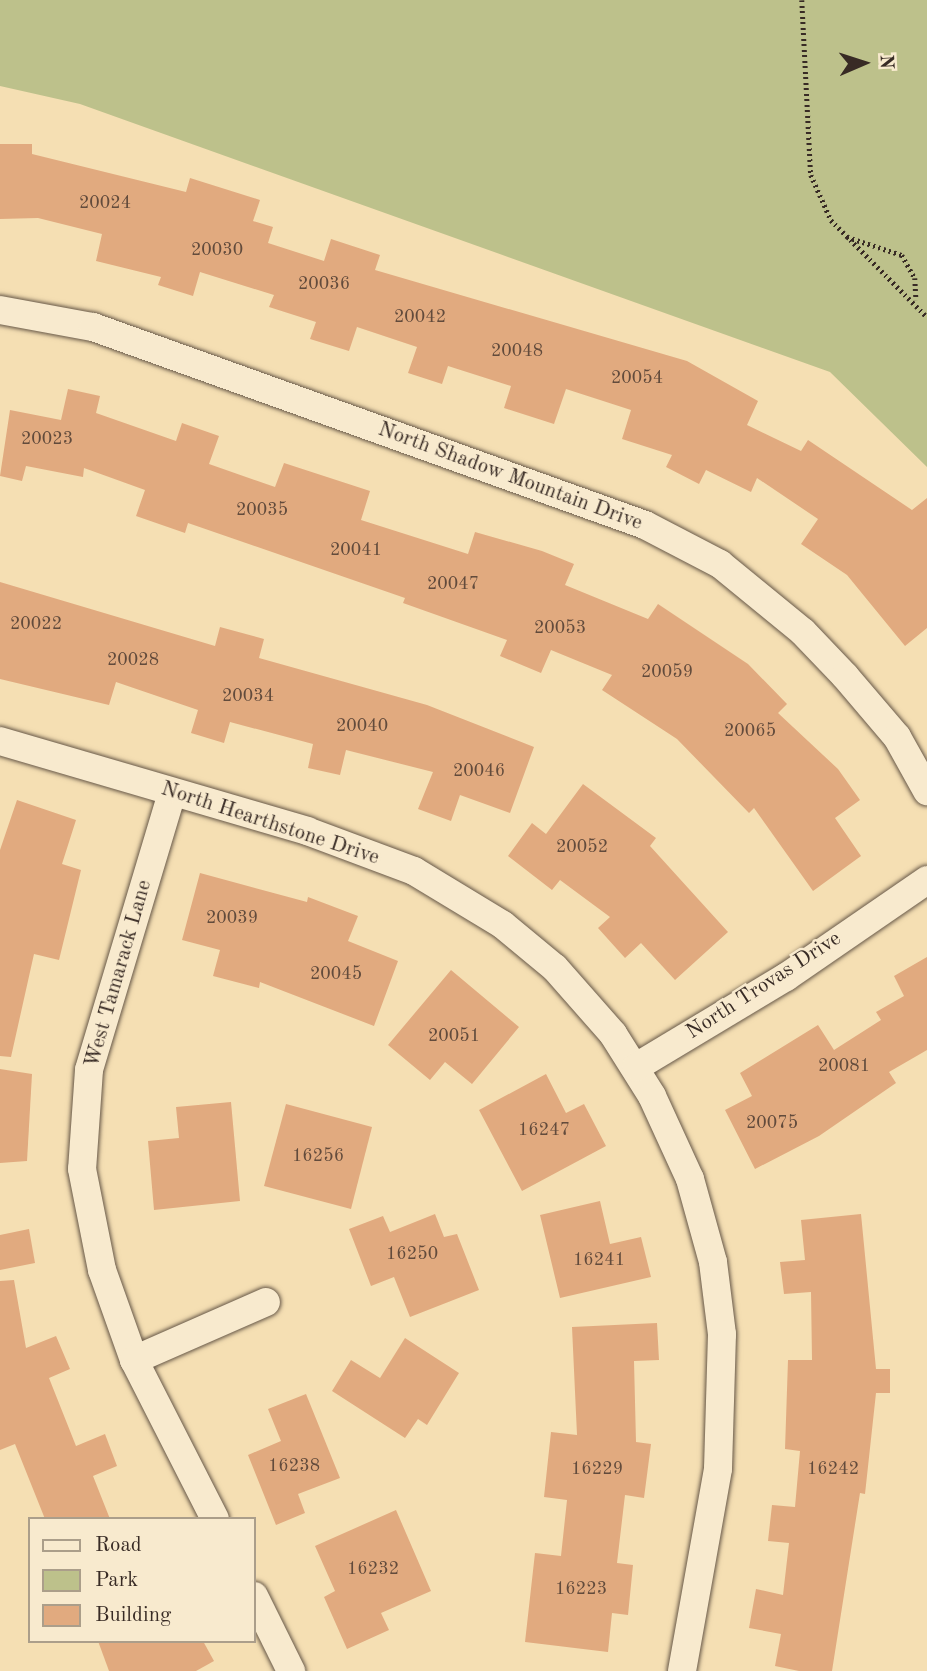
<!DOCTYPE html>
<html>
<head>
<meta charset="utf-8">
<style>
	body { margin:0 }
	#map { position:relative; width:927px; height:1671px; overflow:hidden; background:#f5dfb3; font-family:"Old Standard TT",serif }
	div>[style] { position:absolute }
	.green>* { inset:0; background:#bdc18b }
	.building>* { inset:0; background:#e1aa7f }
	.path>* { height:4.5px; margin-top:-2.25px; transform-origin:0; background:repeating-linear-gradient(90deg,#382b25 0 2px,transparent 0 5.5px) }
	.roads { filter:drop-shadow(0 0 2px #675848) drop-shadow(0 0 2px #675848) }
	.street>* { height:28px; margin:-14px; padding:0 14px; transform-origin:14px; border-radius:14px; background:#f8eace }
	span { translate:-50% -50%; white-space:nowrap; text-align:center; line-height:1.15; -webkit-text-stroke:5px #f8eace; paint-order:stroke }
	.number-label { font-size:18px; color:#624b3c }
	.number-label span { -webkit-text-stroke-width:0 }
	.street-label { font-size:21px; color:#382b25 }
	.legend { position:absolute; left:28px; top:1517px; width:228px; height:126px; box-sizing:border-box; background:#f8eace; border:2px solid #ab9e8a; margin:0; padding:9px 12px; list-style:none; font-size:21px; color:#382b25 }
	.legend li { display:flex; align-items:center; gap:14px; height:35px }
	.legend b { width:35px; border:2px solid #ab9e8a }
	.north { position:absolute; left:829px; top:28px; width:70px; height:70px; -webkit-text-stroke:5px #f8eace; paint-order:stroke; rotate:87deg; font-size:19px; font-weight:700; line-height:28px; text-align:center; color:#382b25 }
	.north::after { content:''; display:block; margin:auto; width:24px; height:32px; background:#382b25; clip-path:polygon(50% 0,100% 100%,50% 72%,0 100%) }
</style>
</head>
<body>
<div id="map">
	<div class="green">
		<div style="clip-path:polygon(0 0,927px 0,927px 467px,830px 372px,80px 104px,0 86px)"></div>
	</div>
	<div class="building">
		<div style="clip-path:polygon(0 144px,32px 144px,32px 154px,186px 192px,190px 178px,260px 200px,253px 221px,273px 227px,268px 243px,324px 261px,331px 239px,380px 255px,375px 270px,687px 361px,758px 401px,747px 425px,801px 451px,808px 440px,912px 510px,927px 498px,927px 628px,905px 646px,847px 575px,801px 544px,818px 519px,757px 478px,751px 492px,706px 470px,699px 484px,666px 467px,672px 455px,622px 439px,631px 410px,566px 389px,554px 424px,504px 408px,511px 386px,448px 366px,442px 384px,408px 373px,417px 347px,357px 327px,349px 351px,310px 339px,316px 322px,269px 307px,274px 295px,200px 272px,193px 296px,158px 285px,161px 277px,96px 261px,102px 234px,38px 218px,0 219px)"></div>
		<div style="clip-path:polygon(68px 389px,100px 396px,96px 413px,176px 441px,182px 423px,219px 436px,209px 464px,275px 487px,284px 463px,370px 491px,361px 520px,468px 554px,475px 532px,542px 551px,574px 564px,565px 585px,648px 619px,658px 604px,748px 664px,787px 704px,778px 713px,838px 769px,860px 800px,835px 818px,861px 856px,813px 891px,754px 808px,749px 813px,677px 739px,602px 690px,612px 675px,551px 650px,541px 673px,500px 656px,507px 640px,403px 603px,405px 598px,188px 523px,185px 533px,136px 516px,145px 490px,84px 468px,83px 477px,26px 466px,22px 481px,0 476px,10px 410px,61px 420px)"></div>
		<div style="clip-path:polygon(0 582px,215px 646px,220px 627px,264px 639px,259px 658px,427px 705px,534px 747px,510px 813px,460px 795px,451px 821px,418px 809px,433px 772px,346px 750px,340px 775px,308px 768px,313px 744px,230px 722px,224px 743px,191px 733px,198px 710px,116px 682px,109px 705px,0 679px)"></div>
		<div style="clip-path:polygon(583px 784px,656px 838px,650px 846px,728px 932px,675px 980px,641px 943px,625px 958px,598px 928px,610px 917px,560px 880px,552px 890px,508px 856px,532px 823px,546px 834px)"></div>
		<div style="clip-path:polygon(17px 800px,76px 820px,62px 864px,81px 870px,59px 960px,34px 954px,11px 1057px,0 1056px,0 850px)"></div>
		<div style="clip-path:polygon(200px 873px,307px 902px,308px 897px,358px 916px,348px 941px,398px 961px,374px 1026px,260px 982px,259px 988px,213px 976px,220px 950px,182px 940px)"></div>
		<div style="clip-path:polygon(927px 957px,927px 1050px,889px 1072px,896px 1083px,819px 1136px,755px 1169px,725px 1110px,752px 1096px,740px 1073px,818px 1025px,834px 1050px,881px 1020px,876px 1012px,904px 996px,894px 976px)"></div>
		<div style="clip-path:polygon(451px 970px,519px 1027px,472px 1084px,445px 1062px,430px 1080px,388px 1045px)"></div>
		<div style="clip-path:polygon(0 1069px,32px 1074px,27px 1161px,0 1163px)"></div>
		<div style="clip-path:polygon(546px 1074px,566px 1113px,584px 1104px,606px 1146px,522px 1191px,479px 1110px)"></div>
		<div style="clip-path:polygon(231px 1102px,240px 1201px,154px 1210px,148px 1141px,179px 1138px,176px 1107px)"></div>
		<div style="clip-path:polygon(286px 1104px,372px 1127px,351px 1209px,264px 1186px)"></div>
		<div style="clip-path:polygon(600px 1201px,610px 1244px,641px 1237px,651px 1277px,560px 1298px,540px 1215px)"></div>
		<div style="clip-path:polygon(435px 1214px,444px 1237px,457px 1234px,479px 1290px,410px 1317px,394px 1277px,371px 1286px,349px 1229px,383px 1216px,390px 1232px)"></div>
		<div style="clip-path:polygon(861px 1214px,876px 1369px,890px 1369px,890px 1393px,876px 1393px,865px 1494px,860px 1493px,832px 1671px,799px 1671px,775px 1666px,781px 1634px,749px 1628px,756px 1589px,783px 1595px,789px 1543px,768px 1541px,772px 1505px,795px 1507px,800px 1451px,785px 1449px,788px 1360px,812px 1360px,811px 1292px,784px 1294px,780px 1262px,805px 1260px,801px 1220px)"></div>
		<div style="clip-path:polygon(29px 1229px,35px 1263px,0 1270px,0 1235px)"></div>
		<div style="clip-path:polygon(14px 1280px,26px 1348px,56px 1336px,70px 1369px,49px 1378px,76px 1446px,105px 1434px,117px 1466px,93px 1476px,110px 1519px,45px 1519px,15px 1444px,0 1450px,0 1281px)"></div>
		<div style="clip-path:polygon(657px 1323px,659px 1360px,634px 1361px,636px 1442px,651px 1444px,644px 1498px,625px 1495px,617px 1563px,633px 1565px,628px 1615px,612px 1613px,608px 1652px,525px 1642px,535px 1553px,561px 1556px,567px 1500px,544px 1497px,551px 1432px,577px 1435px,572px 1327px)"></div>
		<div style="clip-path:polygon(405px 1338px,459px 1373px,427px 1425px,418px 1419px,405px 1438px,332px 1391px,351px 1360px,380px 1378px)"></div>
		<div style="clip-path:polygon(306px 1394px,340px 1478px,298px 1494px,305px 1513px,276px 1525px,248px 1455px,281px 1441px,268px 1409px)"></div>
		<div style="clip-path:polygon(396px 1510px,431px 1591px,381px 1613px,389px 1630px,347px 1649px,324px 1597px,335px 1591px,315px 1546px)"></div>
		<div style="clip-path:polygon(98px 1641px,203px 1641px,214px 1661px,196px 1671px,109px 1671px)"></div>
	</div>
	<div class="path">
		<div style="left:802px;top:0;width:175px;rotate:87.1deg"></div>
		<div style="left:811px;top:175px;width:49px;rotate:66deg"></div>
		<div style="left:831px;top:220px;width:136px;rotate:45.3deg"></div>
		<div style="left:847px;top:237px;width:58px;rotate:18.1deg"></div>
		<div style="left:902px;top:255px;width:26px;rotate:61deg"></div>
		<div style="left:915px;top:278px;width:22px;rotate:87deg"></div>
	</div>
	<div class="roads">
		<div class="street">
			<div style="left:0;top:310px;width:95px;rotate:10.4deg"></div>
			<div style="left:93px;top:327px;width:586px;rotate:19.73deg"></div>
			<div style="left:645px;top:525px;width:85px;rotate:27.5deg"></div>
			<div style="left:720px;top:564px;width:107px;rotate:39.3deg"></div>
			<div style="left:803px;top:632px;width:61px;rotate:46.3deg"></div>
			<div style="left:845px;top:676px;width:80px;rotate:49.6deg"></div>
			<div style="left:897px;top:737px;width:62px;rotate:60.9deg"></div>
			<div style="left:0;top:741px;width:320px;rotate:16.3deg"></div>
			<div style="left:307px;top:831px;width:114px;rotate:20.5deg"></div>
			<div style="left:414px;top:871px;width:104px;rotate:31.2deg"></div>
			<div style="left:503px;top:925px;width:67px;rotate:39.6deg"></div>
			<div style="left:555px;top:968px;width:88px;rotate:48.7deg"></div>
			<div style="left:613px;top:1034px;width:73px;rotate:57.8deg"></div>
			<div style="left:652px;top:1096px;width:91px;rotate:65.4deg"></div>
			<div style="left:690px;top:1179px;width:86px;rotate:74.5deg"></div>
			<div style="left:713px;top:1262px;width:73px;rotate:82.9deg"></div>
			<div style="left:722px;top:1334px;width:135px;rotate:91.7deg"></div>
			<div style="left:718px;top:1469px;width:205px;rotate:100.1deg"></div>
			<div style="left:172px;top:793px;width:289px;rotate:106.7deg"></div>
			<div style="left:89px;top:1070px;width:99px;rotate:94deg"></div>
			<div style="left:82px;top:1169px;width:103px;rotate:78.8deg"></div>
			<div style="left:102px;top:1270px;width:96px;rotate:70.4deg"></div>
			<div style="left:134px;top:1360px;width:178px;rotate:63deg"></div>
			<div style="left:636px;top:1067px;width:175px;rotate:-31deg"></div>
			<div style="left:786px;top:977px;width:171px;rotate:-34.5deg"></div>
			<div style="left:134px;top:1360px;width:144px;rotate:-23.7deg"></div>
			<div style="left:254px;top:1596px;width:84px;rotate:63.7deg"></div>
		</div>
	</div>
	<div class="number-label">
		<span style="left:105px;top:203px">20024</span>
		<span style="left:217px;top:250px">20030</span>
		<span style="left:324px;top:284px">20036</span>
		<span style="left:420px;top:317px">20042</span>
		<span style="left:517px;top:351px">20048</span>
		<span style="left:637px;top:378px">20054</span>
		<span style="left:47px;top:439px">20023</span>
		<span style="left:262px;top:510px">20035</span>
		<span style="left:356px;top:550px">20041</span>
		<span style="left:453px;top:584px">20047</span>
		<span style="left:36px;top:624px">20022</span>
		<span style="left:560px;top:628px">20053</span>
		<span style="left:133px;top:660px">20028</span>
		<span style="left:667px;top:672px">20059</span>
		<span style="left:248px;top:696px">20034</span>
		<span style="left:362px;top:726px">20040</span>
		<span style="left:750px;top:731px">20065</span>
		<span style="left:479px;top:771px">20046</span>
		<span style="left:582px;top:847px">20052</span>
		<span style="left:232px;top:918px">20039</span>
		<span style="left:336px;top:974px">20045</span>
		<span style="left:454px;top:1036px">20051</span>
		<span style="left:844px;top:1066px">20081</span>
		<span style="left:772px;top:1123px">20075</span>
		<span style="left:544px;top:1130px">16247</span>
		<span style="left:318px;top:1156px">16256</span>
		<span style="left:412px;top:1254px">16250</span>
		<span style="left:599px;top:1260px">16241</span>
		<span style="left:294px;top:1466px">16238</span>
		<span style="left:597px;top:1469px">16229</span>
		<span style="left:833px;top:1469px">16242</span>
		<span style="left:373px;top:1569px">16232</span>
		<span style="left:581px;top:1589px">16223</span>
	</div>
	<div class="street-label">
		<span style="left:510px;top:477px;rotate:20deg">North Shadow Mountain Drive</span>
		<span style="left:270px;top:824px;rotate:18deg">North Hearthstone Drive</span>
		<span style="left:119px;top:974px;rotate:-74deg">West Tamarack Lane</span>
		<span style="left:764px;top:986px;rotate:-33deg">North Trovas Drive</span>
	</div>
	<ul class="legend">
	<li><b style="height:9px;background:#f8eace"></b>Road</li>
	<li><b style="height:19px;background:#bdc18b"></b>Park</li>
	<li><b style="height:19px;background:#e1aa7f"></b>Building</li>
	</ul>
	<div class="north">N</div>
</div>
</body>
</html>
